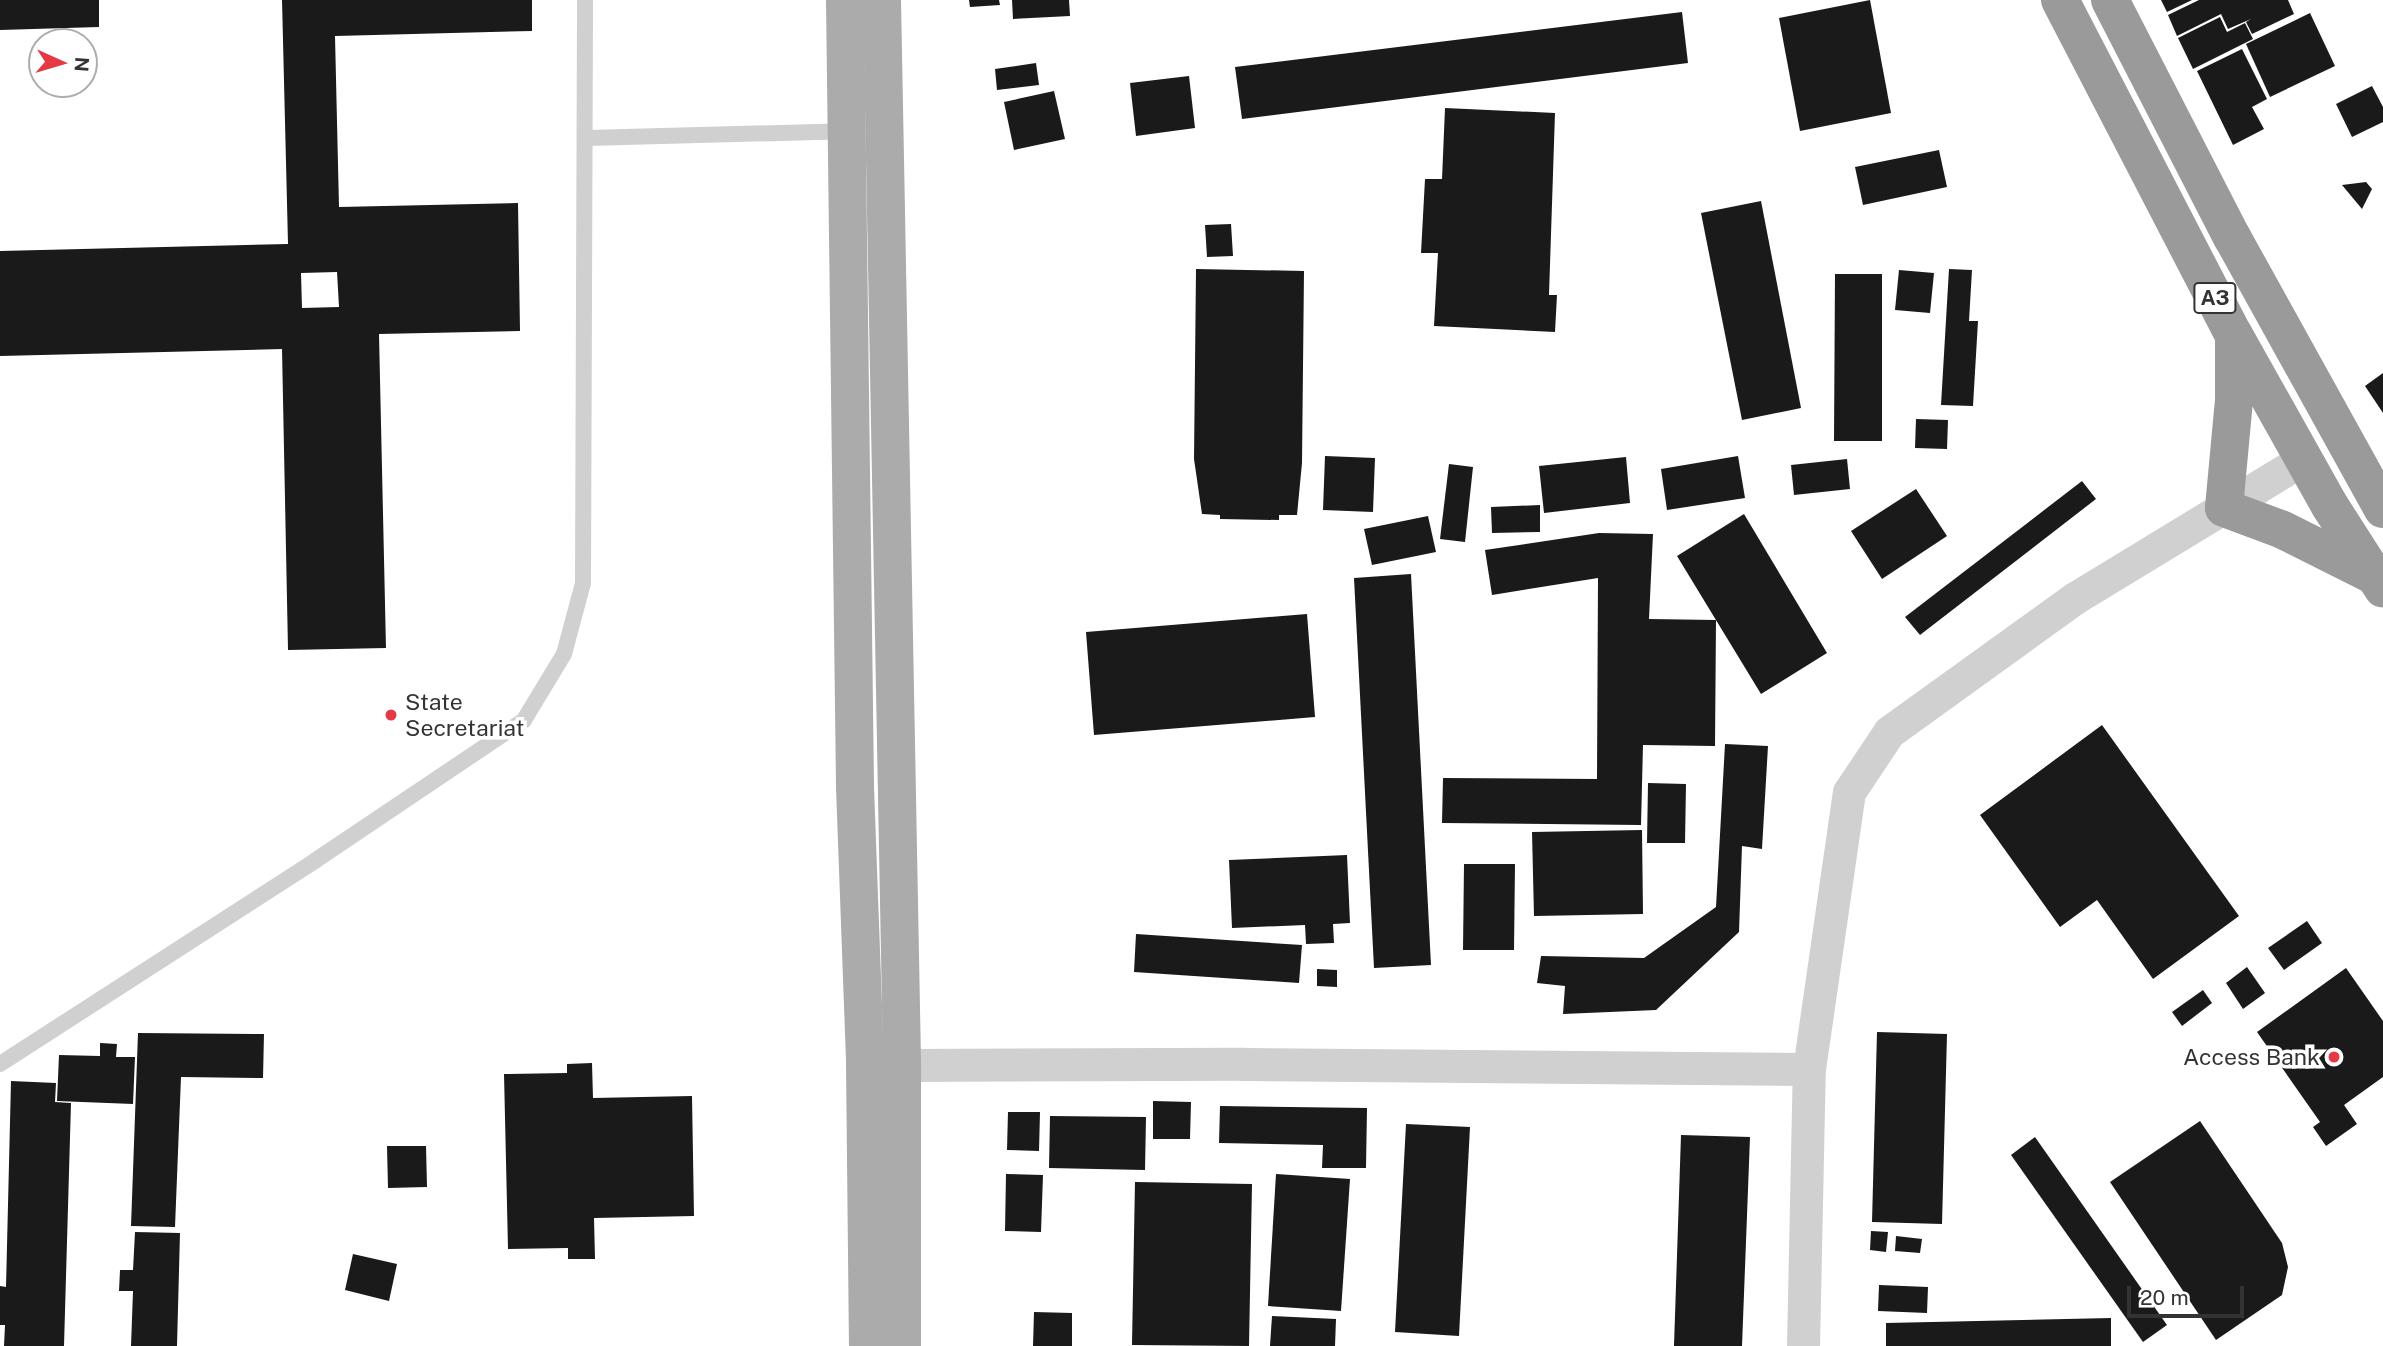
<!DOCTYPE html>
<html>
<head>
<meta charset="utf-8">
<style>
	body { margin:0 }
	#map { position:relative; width:2383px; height:1346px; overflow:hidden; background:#fff; font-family:"Public Sans",sans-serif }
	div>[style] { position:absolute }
	.building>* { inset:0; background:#1a1a1a }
	.lane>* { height:16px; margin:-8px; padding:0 8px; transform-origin:8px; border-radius:8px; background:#d0d0d0 }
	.street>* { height:33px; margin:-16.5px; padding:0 16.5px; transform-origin:16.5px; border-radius:16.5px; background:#d0d0d0 }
	.primary>* { height:38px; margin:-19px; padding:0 19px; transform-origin:19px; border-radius:19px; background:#ababab }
	.highway>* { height:38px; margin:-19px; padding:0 19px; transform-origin:19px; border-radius:19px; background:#9a9a9a }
	.dots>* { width:19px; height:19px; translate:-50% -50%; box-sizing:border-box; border:4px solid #fff; border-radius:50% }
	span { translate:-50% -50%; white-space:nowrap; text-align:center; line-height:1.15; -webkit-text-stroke:7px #fff; paint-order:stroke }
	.shield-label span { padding:2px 5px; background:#fff; border:2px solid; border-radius:5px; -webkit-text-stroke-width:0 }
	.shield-label { font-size:21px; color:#333; font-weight:700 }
	.poi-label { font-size:23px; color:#333 }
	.left { translate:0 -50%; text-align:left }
	.right { translate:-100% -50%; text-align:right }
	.north { position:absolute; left:28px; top:28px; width:70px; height:70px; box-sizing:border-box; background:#fff; border:2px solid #adadad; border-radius:50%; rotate:94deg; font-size:19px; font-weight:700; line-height:28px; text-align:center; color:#333 }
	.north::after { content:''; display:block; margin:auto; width:24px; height:32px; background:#e63946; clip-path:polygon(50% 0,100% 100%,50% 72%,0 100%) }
	.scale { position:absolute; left:2127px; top:1286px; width:117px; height:32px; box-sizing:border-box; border:4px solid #333; border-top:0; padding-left:9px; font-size:21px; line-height:24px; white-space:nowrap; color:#333; -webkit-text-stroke:5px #fff; paint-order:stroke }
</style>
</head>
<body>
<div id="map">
	<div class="building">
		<div style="clip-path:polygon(0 0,99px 0,99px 27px,0 30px)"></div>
		<div style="clip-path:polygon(evenodd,282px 0,532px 0,532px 31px,335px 36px,339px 207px,518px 203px,520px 331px,379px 334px,386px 648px,288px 650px,282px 349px,0 356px,0 251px,288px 244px,282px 0,337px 272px,339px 307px,302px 308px,301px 273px,337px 272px)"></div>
		<div style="clip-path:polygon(969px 0,999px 0,1000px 5px,970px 7px)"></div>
		<div style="clip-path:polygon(1012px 0,1069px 0,1070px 16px,1013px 19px)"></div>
		<div style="clip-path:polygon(1870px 0,1891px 113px,1800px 131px,1779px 18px)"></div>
		<div style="clip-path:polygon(2161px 0,2192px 0,2167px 12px)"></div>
		<div style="clip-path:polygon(2199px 0,2288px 0,2294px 14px,2252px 34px,2246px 22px,2251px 19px,2228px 29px,2221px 14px,2177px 36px,2168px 15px)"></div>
		<div style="clip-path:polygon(1682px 12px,1688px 63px,1242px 119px,1235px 67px)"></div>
		<div style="clip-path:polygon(2310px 13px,2335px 66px,2270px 97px,2246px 44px)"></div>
		<div style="clip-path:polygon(2220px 17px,2227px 32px,2245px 23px,2253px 39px,2193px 69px,2178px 38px)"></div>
		<div style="clip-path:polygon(2242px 49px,2267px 99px,2252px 107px,2264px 129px,2233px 145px,2197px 71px)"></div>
		<div style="clip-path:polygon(1036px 63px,1039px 85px,997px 90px,995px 69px)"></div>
		<div style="clip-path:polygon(1189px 76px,1195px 128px,1136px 136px,1130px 83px)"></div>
		<div style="clip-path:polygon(2372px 86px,2383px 107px,2383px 122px,2352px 137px,2336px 104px)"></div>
		<div style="clip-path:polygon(1054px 91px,1065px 139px,1014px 150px,1004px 102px)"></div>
		<div style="clip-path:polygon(1445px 108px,1555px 113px,1549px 295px,1557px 295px,1555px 332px,1434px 326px,1438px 253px,1421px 253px,1425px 179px,1442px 179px)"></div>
		<div style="clip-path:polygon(1939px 150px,1947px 187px,1863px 205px,1855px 167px)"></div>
		<div style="clip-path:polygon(2366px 182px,2372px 189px,2362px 209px,2342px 185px)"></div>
		<div style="clip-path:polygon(1761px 201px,1801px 408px,1742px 420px,1701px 213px)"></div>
		<div style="clip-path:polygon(1231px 224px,1233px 256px,1207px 257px,1205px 225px)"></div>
		<div style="clip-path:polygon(1196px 269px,1304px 271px,1302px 463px,1297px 515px,1279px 515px,1279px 520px,1220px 519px,1220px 515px,1202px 514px,1194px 459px)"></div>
		<div style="clip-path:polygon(1949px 269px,1972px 270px,1969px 321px,1978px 321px,1973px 406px,1941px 405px)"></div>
		<div style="clip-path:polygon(1899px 270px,1934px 273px,1930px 313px,1895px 310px)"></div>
		<div style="clip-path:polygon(1835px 274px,1882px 274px,1882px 441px,1834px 441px)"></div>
		<div style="clip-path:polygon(2383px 373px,2383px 413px,2365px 386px)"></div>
		<div style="clip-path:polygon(1916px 419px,1948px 420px,1947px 449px,1915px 448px)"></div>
		<div style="clip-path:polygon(1325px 456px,1375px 458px,1373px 512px,1323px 510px)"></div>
		<div style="clip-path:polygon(1738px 456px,1745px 498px,1667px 510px,1661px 469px)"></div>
		<div style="clip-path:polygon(1626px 457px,1630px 503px,1544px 513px,1539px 466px)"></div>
		<div style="clip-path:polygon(1847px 459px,1850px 489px,1794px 495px,1791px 465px)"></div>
		<div style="clip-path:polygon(1449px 464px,1473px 467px,1465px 542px,1440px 539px)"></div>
		<div style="clip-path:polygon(2082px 481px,2096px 499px,1920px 635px,1905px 617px)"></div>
		<div style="clip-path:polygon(1916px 489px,1947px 536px,1882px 579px,1851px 531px)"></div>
		<div style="clip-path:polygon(1540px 505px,1540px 532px,1492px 533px,1491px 507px)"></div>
		<div style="clip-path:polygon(1744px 514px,1827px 653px,1761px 694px,1677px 556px)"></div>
		<div style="clip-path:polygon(1428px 516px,1436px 552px,1372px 565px,1364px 529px)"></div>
		<div style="clip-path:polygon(1599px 533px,1653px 534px,1649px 619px,1716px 620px,1715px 746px,1643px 745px,1641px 825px,1442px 823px,1443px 778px,1597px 779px,1598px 578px,1492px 595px,1485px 550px)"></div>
		<div style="clip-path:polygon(1411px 574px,1431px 965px,1374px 968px,1354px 578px)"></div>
		<div style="clip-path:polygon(1307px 614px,1315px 717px,1094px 735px,1086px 632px)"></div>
		<div style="clip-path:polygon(2102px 725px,2239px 916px,2153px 979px,2097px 900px,2060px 927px,1980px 815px)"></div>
		<div style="clip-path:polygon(1725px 744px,1768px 746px,1762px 849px,1742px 846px,1739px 932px,1656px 1010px,1563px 1014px,1565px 986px,1537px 983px,1541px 956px,1644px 958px,1716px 907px)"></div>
		<div style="clip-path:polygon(1648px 783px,1686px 784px,1685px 843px,1647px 843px)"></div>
		<div style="clip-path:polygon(1642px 830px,1643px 914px,1534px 916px,1532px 832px)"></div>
		<div style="clip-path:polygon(1347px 855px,1350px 923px,1333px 924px,1334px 943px,1306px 944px,1305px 925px,1232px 928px,1229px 860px)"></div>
		<div style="clip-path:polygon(1464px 864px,1515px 864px,1514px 950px,1463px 950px)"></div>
		<div style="clip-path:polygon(2307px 921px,2322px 943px,2284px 970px,2268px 948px)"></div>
		<div style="clip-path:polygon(1136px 934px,1302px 945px,1299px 983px,1134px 972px)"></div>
		<div style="clip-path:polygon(2247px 967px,2265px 993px,2243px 1009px,2226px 983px)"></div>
		<div style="clip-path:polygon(2346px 968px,2383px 1021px,2383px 1077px,2344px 1105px,2357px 1124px,2326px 1146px,2313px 1127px,2320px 1122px,2257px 1032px)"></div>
		<div style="clip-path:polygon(1317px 969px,1337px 970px,1337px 987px,1317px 986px)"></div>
		<div style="clip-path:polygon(2203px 990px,2212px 1003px,2182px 1026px,2172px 1012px)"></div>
		<div style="clip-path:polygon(1877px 1032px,1947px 1034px,1942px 1224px,1872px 1222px)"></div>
		<div style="clip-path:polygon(138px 1033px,264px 1034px,263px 1078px,181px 1077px,175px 1227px,131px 1226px)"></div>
		<div style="clip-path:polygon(100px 1043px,117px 1044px,116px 1057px,135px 1057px,133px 1104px,57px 1101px,59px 1055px,100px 1056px)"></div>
		<div style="clip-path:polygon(592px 1063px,593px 1098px,692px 1096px,694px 1216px,594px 1218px,595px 1259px,568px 1259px,568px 1248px,508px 1249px,504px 1074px,567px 1073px,567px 1064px)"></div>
		<div style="clip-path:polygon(11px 1081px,56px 1083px,55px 1102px,71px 1103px,64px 1346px,4px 1346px,5px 1325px,0 1325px,0 1286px,6px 1287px)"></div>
		<div style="clip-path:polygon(1153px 1101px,1191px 1102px,1190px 1139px,1153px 1139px)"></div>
		<div style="clip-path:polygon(1220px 1106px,1367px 1108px,1366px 1168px,1322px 1168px,1323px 1145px,1219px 1143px)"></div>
		<div style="clip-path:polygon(1008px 1112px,1040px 1112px,1039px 1151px,1007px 1150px)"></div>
		<div style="clip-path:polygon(1050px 1116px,1146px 1117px,1145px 1170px,1049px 1168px)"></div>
		<div style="clip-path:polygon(2200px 1121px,2282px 1243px,2288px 1267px,2282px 1295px,2216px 1340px,2110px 1182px)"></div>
		<div style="clip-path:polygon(1406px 1124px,1470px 1127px,1459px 1336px,1395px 1332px)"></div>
		<div style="clip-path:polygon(1681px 1135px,1750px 1137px,1742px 1346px,1674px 1346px)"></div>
		<div style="clip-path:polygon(2035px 1137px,2167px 1325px,2143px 1342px,2011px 1155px)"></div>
		<div style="clip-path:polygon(387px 1146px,426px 1146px,427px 1187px,388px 1188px)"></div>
		<div style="clip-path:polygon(1006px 1174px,1043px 1175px,1041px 1232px,1005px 1231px)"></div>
		<div style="clip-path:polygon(1276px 1174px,1350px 1179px,1341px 1311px,1268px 1306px)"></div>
		<div style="clip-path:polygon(1135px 1182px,1252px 1184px,1249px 1346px,1132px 1345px)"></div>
		<div style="clip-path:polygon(1871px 1231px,1888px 1232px,1886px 1252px,1870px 1250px)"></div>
		<div style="clip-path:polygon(135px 1232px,180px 1233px,177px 1346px,131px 1346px,133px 1291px,119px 1291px,120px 1270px,133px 1270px)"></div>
		<div style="clip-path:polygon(1896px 1236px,1922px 1239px,1920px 1253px,1895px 1251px)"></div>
		<div style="clip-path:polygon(353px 1254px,397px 1264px,389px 1301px,345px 1290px)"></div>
		<div style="clip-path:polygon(1879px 1285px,1928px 1287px,1927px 1313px,1878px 1311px)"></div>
		<div style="clip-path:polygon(1034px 1312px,1072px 1313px,1072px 1346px,1033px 1346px)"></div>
		<div style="clip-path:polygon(1272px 1316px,1336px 1319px,1335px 1346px,1270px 1346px)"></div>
		<div style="clip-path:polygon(2111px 1318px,2111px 1346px,1886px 1346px,1886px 1323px)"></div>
	</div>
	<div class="lane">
		<div style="left:587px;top:138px;width:259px;rotate:-1.5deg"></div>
		<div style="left:0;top:1064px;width:376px;rotate:-32.8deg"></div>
		<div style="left:316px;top:860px;width:251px;rotate:-33.9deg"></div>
		<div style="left:524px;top:720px;width:77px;rotate:-58.8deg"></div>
		<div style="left:564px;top:654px;width:73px;rotate:-75deg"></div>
		<div style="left:583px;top:583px;width:583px;rotate:-89.8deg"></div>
	</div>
	<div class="street">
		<div style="left:902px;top:1065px;width:342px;rotate:-0.2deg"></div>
		<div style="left:1244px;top:1064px;width:565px;rotate:0.51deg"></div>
		<div style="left:1803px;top:1346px;width:277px;rotate:-88.8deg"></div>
		<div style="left:1809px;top:1069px;width:280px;rotate:-81.8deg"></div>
		<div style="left:1849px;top:792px;width:72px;rotate:-56.3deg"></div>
		<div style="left:1889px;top:732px;width:229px;rotate:-35.8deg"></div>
		<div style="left:2075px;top:598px;width:268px;rotate:-31.3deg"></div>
	</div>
	<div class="primary">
		<div style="left:845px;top:0;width:787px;rotate:89.27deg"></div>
		<div style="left:855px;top:787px;width:276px;rotate:87.9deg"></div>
		<div style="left:865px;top:1063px;width:283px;rotate:89.4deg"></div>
		<div style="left:882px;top:0;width:1065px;rotate:88.92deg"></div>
		<div style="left:902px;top:1065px;width:281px;rotate:90deg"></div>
	</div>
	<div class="highway">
		<div style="left:2060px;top:0;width:377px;rotate:62.6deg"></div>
		<div style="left:2234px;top:335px;width:196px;rotate:60.7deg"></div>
		<div style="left:2330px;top:506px;width:98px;rotate:57.4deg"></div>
		<div style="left:2110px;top:0;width:267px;rotate:62.8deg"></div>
		<div style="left:2232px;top:237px;width:311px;rotate:61deg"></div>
		<div style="left:2234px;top:337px;width:63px;rotate:90deg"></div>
		<div style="left:2234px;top:400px;width:108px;rotate:95.3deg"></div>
		<div style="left:2224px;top:508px;width:63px;rotate:20.4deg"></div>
		<div style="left:2283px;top:530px;width:101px;rotate:26.6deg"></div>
	</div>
	<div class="dots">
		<div style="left:391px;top:715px;background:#e63946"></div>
		<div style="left:2334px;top:1057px;background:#e63946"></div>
	</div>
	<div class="shield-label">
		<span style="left:2215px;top:298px">A3</span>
	</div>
	<div class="poi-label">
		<span class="left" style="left:405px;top:715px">State<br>Secretariat</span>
		<span class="right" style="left:2320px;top:1057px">Access Bank</span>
	</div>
	<div class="north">N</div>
	<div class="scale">20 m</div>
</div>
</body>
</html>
